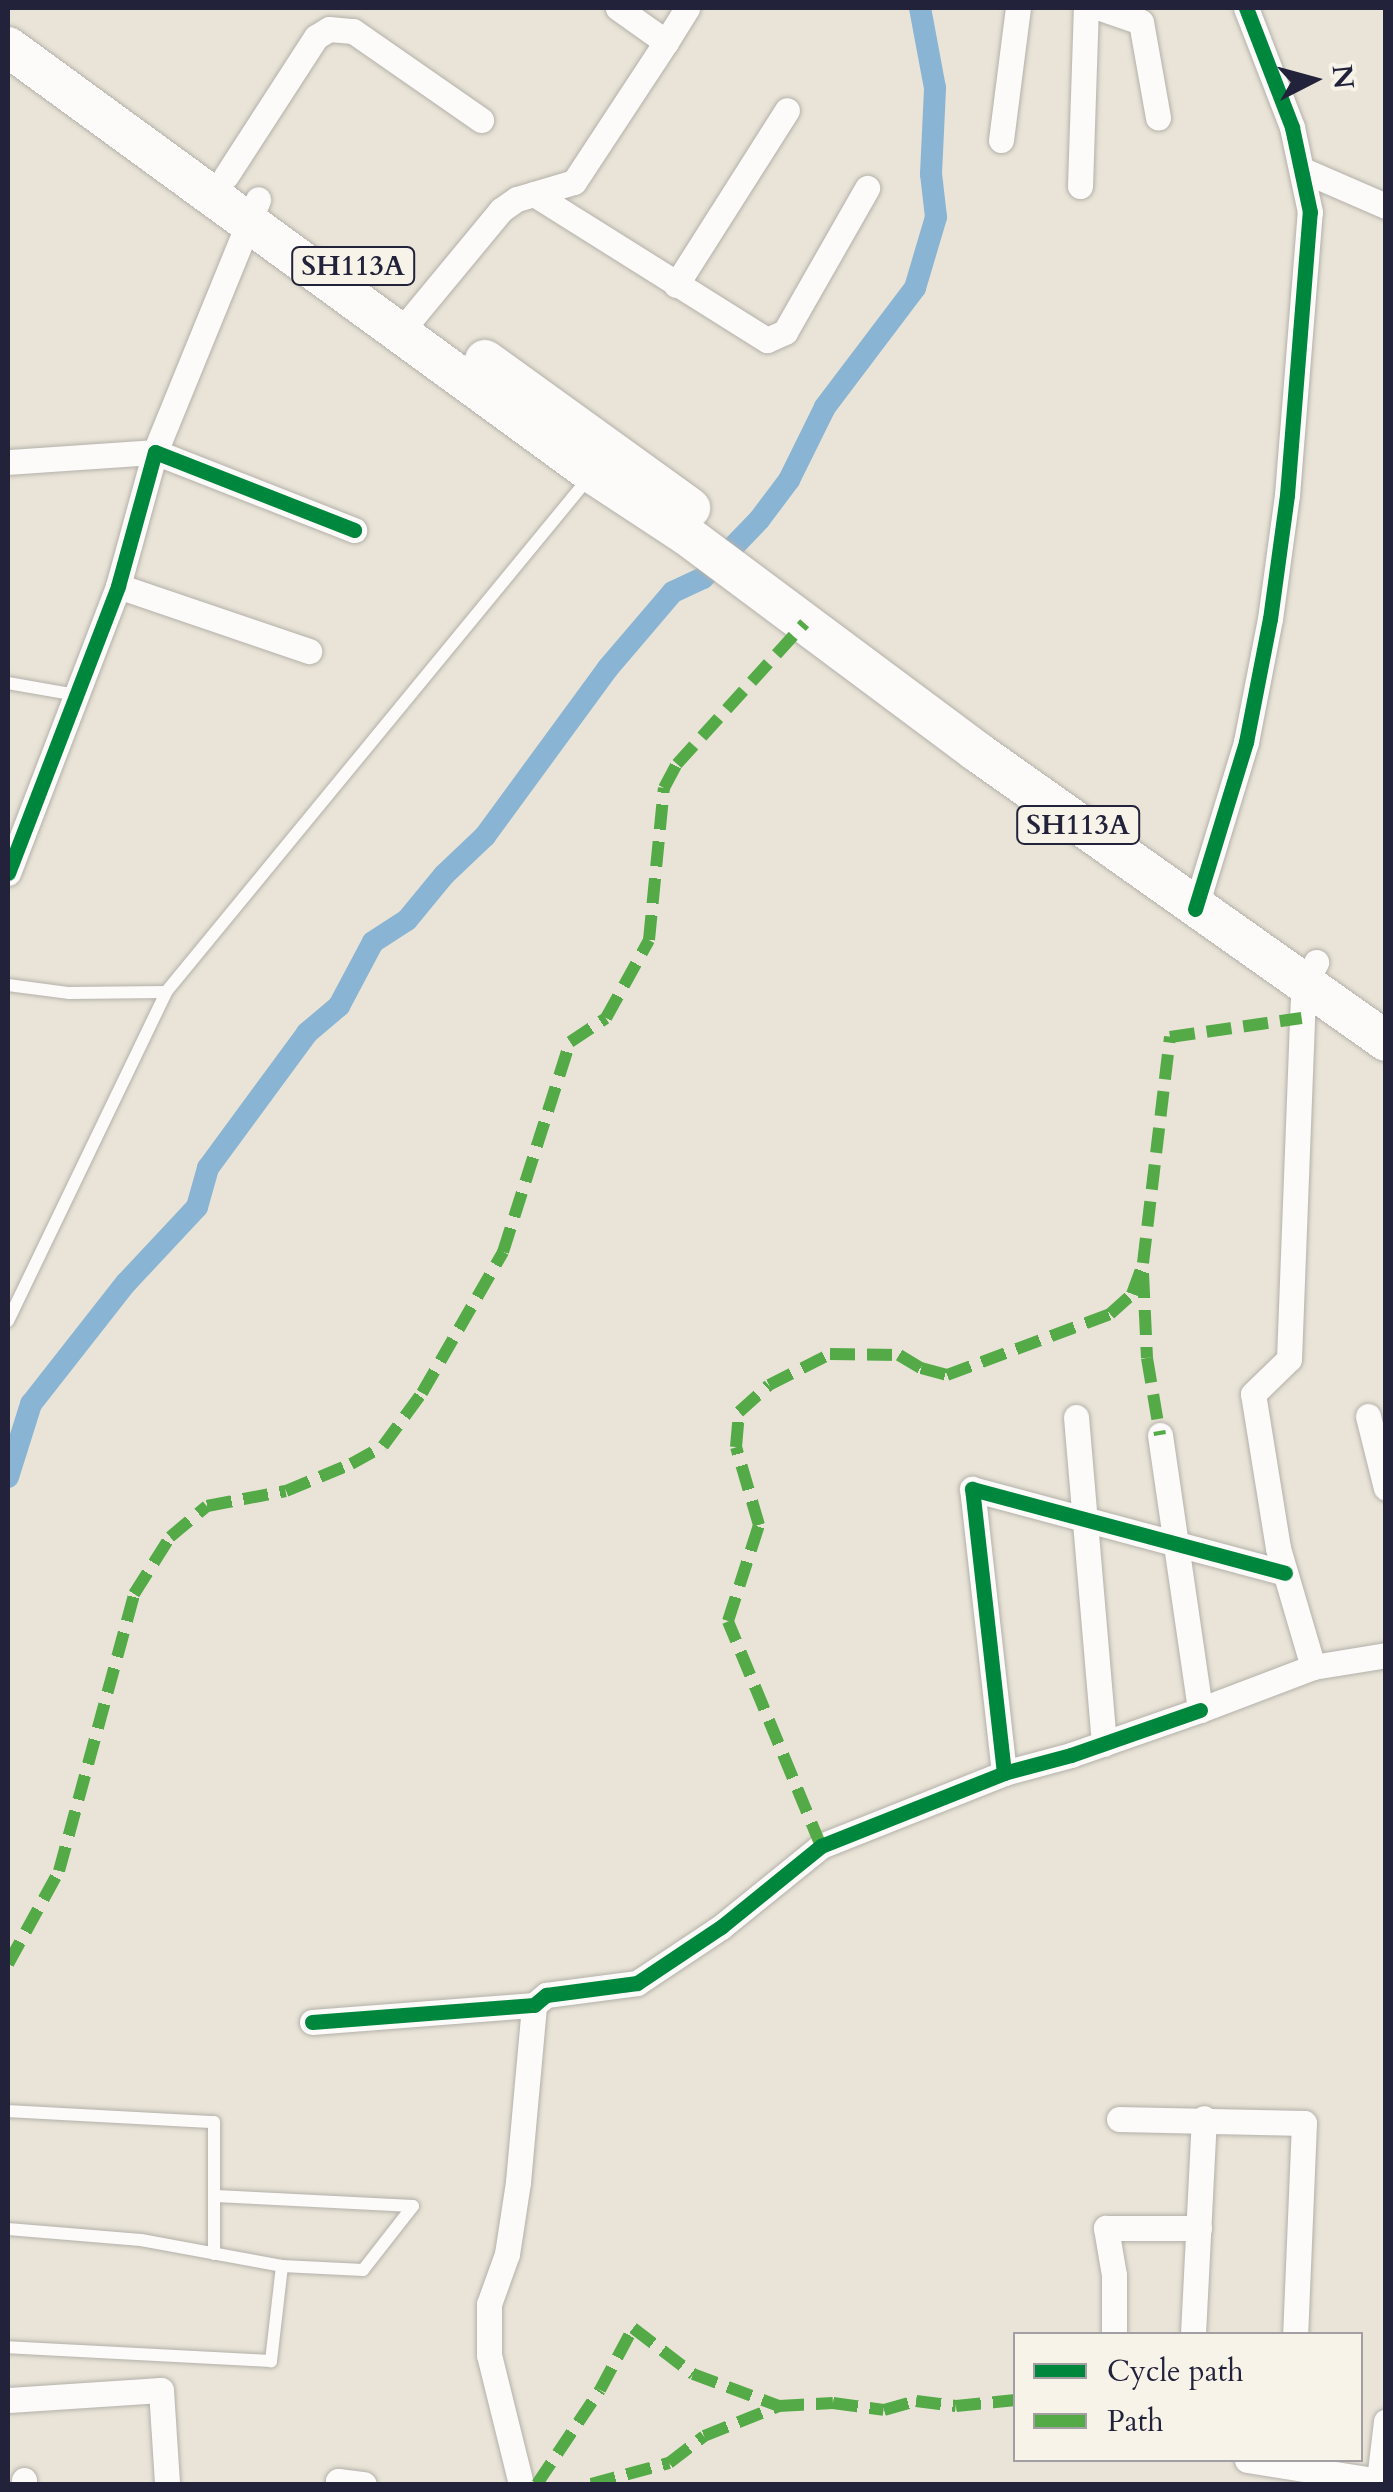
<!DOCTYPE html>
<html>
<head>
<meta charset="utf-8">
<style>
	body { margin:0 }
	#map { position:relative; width:1393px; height:2492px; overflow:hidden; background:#e9e4d7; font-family:Cardo,serif }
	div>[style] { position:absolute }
	.canal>* { height:22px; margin:-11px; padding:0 11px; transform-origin:11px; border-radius:11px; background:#8ab4d4 }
	.roads { filter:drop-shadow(0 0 2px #b4b0aa) drop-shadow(0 0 2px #b4b0aa) }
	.lane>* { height:12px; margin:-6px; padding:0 6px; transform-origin:6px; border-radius:6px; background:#fcfbf9 }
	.street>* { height:25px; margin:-12.5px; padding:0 12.5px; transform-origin:12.5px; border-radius:12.5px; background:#fcfbf9 }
	.primary>* { height:40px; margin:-20px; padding:0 20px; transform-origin:20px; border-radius:20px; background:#fcfbf9 }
	.quiet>* { height:12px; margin-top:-6px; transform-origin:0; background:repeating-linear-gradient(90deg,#53aa46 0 25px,transparent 0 37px) }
	.cycleway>* { height:15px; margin:-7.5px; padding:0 7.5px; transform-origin:7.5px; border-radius:7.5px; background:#00873e }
	span { translate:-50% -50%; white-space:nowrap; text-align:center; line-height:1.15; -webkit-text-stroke:10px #f7f3e8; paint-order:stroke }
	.shield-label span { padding:2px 8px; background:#f7f3e8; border:2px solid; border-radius:8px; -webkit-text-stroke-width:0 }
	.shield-label { font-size:28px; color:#22223b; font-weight:700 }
	.frame { position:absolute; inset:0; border:10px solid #22223b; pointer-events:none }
	.legend { position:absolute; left:1013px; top:2332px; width:350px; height:130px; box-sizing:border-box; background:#f7f3e8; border:2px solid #a29fa3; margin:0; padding:12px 18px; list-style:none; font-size:30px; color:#22223b }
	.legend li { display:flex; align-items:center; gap:20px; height:50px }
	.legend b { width:50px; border:2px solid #a29fa3 }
	.north { position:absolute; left:1263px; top:30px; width:100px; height:100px; -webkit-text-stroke:8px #f7f3e8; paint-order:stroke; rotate:84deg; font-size:28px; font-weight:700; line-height:40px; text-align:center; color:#22223b }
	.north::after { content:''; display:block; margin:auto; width:35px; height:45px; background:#22223b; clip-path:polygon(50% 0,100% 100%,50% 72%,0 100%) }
</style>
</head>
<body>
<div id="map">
	<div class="canal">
		<div style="left:8px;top:1477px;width:77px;rotate:-72.5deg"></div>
		<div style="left:31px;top:1404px;width:154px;rotate:-51.9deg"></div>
		<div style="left:126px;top:1283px;width:104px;rotate:-46.9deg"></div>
		<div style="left:197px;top:1207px;width:41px;rotate:-74.2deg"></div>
		<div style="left:208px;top:1168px;width:167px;rotate:-53.7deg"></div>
		<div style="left:307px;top:1033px;width:42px;rotate:-40.2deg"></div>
		<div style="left:339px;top:1006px;width:72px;rotate:-62deg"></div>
		<div style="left:373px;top:942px;width:40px;rotate:-32.9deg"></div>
		<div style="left:407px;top:920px;width:58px;rotate:-50.6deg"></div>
		<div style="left:444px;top:875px;width:57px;rotate:-43.6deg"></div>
		<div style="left:485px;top:836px;width:208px;rotate:-53.8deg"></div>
		<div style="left:608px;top:668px;width:100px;rotate:-49.5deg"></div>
		<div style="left:673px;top:592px;width:33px;rotate:-25deg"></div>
		<div style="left:703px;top:578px;width:81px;rotate:-46deg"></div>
		<div style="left:759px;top:520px;width:50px;rotate:-53.1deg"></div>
		<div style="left:789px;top:480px;width:81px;rotate:-63.7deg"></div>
		<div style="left:825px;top:407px;width:149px;rotate:-52.9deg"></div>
		<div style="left:915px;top:288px;width:74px;rotate:-73.5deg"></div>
		<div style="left:936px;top:217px;width:43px;rotate:-96.6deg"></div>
		<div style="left:931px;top:174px;width:86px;rotate:-87.3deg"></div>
		<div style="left:935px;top:88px;width:81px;rotate:-100.6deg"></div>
	</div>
	<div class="roads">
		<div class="lane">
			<div style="left:8px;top:683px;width:70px;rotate:9.9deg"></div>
			<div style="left:8px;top:985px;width:62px;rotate:7.5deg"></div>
			<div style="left:69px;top:993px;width:97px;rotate:-0.6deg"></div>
			<div style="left:166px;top:992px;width:669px;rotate:-50.58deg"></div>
			<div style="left:8px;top:1321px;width:365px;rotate:-64.3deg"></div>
			<div style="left:8px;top:2111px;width:206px;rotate:3.1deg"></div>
			<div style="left:214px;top:2122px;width:132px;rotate:90deg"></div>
			<div style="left:216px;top:2196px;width:197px;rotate:2.9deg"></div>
			<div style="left:413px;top:2206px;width:81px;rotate:128deg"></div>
			<div style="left:363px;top:2270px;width:81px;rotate:-177.2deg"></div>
			<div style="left:8px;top:2229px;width:133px;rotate:4.7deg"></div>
			<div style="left:141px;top:2240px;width:143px;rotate:10.4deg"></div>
			<div style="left:282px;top:2266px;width:96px;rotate:96.6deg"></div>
			<div style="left:271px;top:2361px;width:263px;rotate:-177deg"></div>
		</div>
		<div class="street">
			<div style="left:1100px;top:8px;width:43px;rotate:18.9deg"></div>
			<div style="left:1141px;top:22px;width:97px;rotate:79.9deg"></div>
			<div style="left:666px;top:42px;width:40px;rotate:-58deg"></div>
			<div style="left:1001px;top:140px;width:133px;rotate:-82.7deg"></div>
			<div style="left:1305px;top:171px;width:88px;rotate:23.4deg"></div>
			<div style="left:226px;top:176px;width:166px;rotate:-57.1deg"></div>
			<div style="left:316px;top:37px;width:15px;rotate:-32deg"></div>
			<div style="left:329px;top:29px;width:24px;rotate:5deg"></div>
			<div style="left:353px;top:31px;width:156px;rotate:34.8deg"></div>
			<div style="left:1080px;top:186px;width:178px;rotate:-88.1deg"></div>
			<div style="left:534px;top:194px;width:275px;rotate:32.1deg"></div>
			<div style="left:767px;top:340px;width:20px;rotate:-24deg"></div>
			<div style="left:785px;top:332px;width:166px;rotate:-60.3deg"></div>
			<div style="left:676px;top:285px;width:207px;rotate:-57.6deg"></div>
			<div style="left:401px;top:331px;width:157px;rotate:-50.4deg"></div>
			<div style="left:501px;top:210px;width:19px;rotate:-35deg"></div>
			<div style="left:517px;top:199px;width:59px;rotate:-16.6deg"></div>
			<div style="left:574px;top:182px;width:168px;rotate:-56.7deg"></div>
			<div style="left:666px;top:42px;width:59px;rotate:-144.7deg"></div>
			<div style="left:8px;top:462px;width:147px;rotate:-3.9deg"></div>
			<div style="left:155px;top:452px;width:273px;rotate:-67.8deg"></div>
			<div style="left:118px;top:586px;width:202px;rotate:18.8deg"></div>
			<div style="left:8px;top:873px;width:307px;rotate:-69deg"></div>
			<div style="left:118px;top:586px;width:139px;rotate:-74.6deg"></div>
			<div style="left:155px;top:452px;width:214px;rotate:21.4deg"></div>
			<div style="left:1195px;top:909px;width:175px;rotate:-73deg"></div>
			<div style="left:1246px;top:742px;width:125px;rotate:-79deg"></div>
			<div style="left:1270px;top:619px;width:125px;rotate:-82.2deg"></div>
			<div style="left:1287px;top:495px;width:284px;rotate:-85.4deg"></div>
			<div style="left:1310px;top:212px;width:87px;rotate:-102deg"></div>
			<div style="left:1292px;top:127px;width:128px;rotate:-111.1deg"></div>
			<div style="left:1368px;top:1416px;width:74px;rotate:76deg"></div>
			<div style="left:1076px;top:1417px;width:328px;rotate:85.1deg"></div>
			<div style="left:1160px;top:1435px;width:278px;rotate:81.7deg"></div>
			<div style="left:1200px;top:1710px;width:121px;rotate:-20.8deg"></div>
			<div style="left:1313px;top:1667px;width:74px;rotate:-9.3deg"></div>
			<div style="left:1313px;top:1667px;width:124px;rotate:-106.4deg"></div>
			<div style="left:1278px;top:1548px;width:156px;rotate:-99.2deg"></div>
			<div style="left:1253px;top:1394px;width:50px;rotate:-44.2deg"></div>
			<div style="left:1289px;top:1359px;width:341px;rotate:-87.8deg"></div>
			<div style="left:1302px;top:1018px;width:33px;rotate:-87deg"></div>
			<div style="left:1304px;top:985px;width:26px;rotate:-62deg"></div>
			<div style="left:1200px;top:1710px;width:137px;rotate:160.8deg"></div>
			<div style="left:1071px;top:1755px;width:69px;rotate:165deg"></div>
			<div style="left:1004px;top:1773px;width:286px;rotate:-96.4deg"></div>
			<div style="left:972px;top:1489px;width:324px;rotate:15deg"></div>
			<div style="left:312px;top:2022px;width:223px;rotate:-4.4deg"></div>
			<div style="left:534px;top:2005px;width:16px;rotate:-40deg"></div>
			<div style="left:546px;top:1995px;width:92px;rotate:-7.5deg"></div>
			<div style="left:637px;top:1983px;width:101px;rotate:-33.7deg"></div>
			<div style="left:721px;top:1927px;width:129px;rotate:-39deg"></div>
			<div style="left:821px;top:1846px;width:197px;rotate:-21.7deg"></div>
			<div style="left:1119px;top:2119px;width:185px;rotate:1.2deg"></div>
			<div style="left:1304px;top:2123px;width:211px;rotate:92.4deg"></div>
			<div style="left:1114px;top:2334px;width:59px;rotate:-90deg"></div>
			<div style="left:1114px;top:2275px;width:48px;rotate:-99.7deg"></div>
			<div style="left:1106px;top:2228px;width:93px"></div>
			<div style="left:1193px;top:2334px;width:216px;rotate:-87.1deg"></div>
			<div style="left:9px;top:2400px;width:152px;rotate:-3.8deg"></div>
			<div style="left:161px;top:2390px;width:94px;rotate:86.3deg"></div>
			<div style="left:1247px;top:2460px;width:141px;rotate:9deg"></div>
			<div style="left:24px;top:2480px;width:4px;rotate:90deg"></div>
			<div style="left:1379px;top:2480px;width:59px;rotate:-83.2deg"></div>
			<div style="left:338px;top:2484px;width:3px;rotate:-90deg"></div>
			<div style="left:338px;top:2481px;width:26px;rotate:7deg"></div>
			<div style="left:521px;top:2484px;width:133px;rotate:-103.9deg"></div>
			<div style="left:489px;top:2355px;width:51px;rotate:-90deg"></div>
			<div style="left:489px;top:2304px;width:53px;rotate:-70.2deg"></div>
			<div style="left:507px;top:2254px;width:73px;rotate:-81.3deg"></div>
			<div style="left:518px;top:2182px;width:178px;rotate:-84.8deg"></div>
		</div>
		<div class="primary">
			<div style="left:8px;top:47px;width:723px;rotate:36.11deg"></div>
			<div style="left:592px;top:473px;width:111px;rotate:33.3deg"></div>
			<div style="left:685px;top:534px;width:363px;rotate:36.7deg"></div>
			<div style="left:976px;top:751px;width:502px;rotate:35.27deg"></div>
			<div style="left:485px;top:360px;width:253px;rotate:35.8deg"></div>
		</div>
	</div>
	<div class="quiet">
		<div style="left:1143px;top:1273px;width:85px;rotate:87.3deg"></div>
		<div style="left:1147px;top:1358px;width:78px;rotate:80.4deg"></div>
		<div style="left:821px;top:1846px;width:243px;rotate:-112.5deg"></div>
		<div style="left:728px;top:1621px;width:101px;rotate:-72.1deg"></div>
		<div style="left:759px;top:1525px;width:81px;rotate:-106.4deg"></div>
		<div style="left:736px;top:1447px;width:35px;rotate:-85deg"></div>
		<div style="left:739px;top:1412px;width:40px;rotate:-42deg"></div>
		<div style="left:769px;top:1385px;width:68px;rotate:-26.9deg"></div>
		<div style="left:830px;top:1354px;width:69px;rotate:0.8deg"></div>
		<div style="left:899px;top:1355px;width:26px;rotate:31deg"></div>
		<div style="left:921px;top:1368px;width:27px;rotate:15deg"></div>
		<div style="left:947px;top:1375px;width:174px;rotate:-20.5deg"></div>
		<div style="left:1110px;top:1314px;width:30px;rotate:-42deg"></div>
		<div style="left:1132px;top:1294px;width:33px;rotate:-70deg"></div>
		<div style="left:1143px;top:1263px;width:228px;rotate:-83.2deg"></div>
		<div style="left:1170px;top:1037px;width:133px;rotate:-8.2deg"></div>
		<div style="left:8px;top:1964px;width:106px;rotate:-61.3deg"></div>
		<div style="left:59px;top:1871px;width:287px;rotate:-74.8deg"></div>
		<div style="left:134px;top:1594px;width:67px;rotate:-57.7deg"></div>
		<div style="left:170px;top:1537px;width:48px;rotate:-40deg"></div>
		<div style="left:207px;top:1506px;width:80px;rotate:-10.8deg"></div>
		<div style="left:286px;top:1491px;width:70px;rotate:-22.6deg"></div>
		<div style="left:351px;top:1464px;width:37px;rotate:-29deg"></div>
		<div style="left:383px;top:1446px;width:66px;rotate:-53.7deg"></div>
		<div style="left:422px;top:1393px;width:163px;rotate:-60.1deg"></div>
		<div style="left:503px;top:1252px;width:220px;rotate:-72.3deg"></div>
		<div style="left:570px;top:1042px;width:43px;rotate:-33.7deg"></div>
		<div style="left:606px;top:1018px;width:89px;rotate:-61.1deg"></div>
		<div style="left:649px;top:940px;width:153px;rotate:-84.4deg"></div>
		<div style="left:664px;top:788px;width:27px;rotate:-62deg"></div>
		<div style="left:677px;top:764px;width:190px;rotate:-47.8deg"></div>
		<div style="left:537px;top:2484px;width:113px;rotate:-56.2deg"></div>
		<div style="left:600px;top:2390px;width:70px;rotate:-62deg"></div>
		<div style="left:633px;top:2328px;width:76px;rotate:37.5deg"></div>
		<div style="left:693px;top:2374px;width:92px;rotate:20.4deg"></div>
		<div style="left:591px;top:2484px;width:81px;rotate:-15.1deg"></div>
		<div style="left:669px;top:2463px;width:44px;rotate:-37.6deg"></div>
		<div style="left:704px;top:2436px;width:81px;rotate:-21.8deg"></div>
		<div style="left:779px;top:2406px;width:54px;rotate:-3.2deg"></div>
		<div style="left:833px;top:2403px;width:51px;rotate:7.8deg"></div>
		<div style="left:884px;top:2410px;width:33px;rotate:-16deg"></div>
		<div style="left:916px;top:2401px;width:40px;rotate:7.1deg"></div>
		<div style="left:956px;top:2406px;width:60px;rotate:-5.7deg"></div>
	</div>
	<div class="cycleway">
		<div style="left:8px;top:873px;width:307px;rotate:-69deg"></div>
		<div style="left:118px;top:586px;width:139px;rotate:-74.6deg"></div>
		<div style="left:155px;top:452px;width:214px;rotate:21.4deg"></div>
		<div style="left:1195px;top:909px;width:175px;rotate:-73deg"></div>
		<div style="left:1246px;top:742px;width:125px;rotate:-79deg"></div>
		<div style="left:1270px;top:619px;width:125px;rotate:-82.2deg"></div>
		<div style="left:1287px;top:495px;width:284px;rotate:-85.4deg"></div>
		<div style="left:1310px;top:212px;width:87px;rotate:-102deg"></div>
		<div style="left:1292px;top:127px;width:128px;rotate:-111.1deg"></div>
		<div style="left:1200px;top:1710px;width:137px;rotate:160.8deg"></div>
		<div style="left:1071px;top:1755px;width:69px;rotate:165deg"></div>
		<div style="left:1004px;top:1773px;width:286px;rotate:-96.4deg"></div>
		<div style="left:972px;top:1489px;width:324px;rotate:15deg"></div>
		<div style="left:312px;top:2022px;width:223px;rotate:-4.4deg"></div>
		<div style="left:534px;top:2005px;width:16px;rotate:-40deg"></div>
		<div style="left:546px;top:1995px;width:92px;rotate:-7.5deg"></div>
		<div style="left:637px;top:1983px;width:101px;rotate:-33.7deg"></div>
		<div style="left:721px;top:1927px;width:129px;rotate:-39deg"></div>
		<div style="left:821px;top:1846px;width:197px;rotate:-21.7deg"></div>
	</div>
	<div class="shield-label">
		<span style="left:353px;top:266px">SH113A</span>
		<span style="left:1078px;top:825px">SH113A</span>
	</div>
	<div class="frame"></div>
	<ul class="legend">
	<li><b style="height:12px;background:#00873e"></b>Cycle path</li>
	<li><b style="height:12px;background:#53aa46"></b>Path</li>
	</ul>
	<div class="north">N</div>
</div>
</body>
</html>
